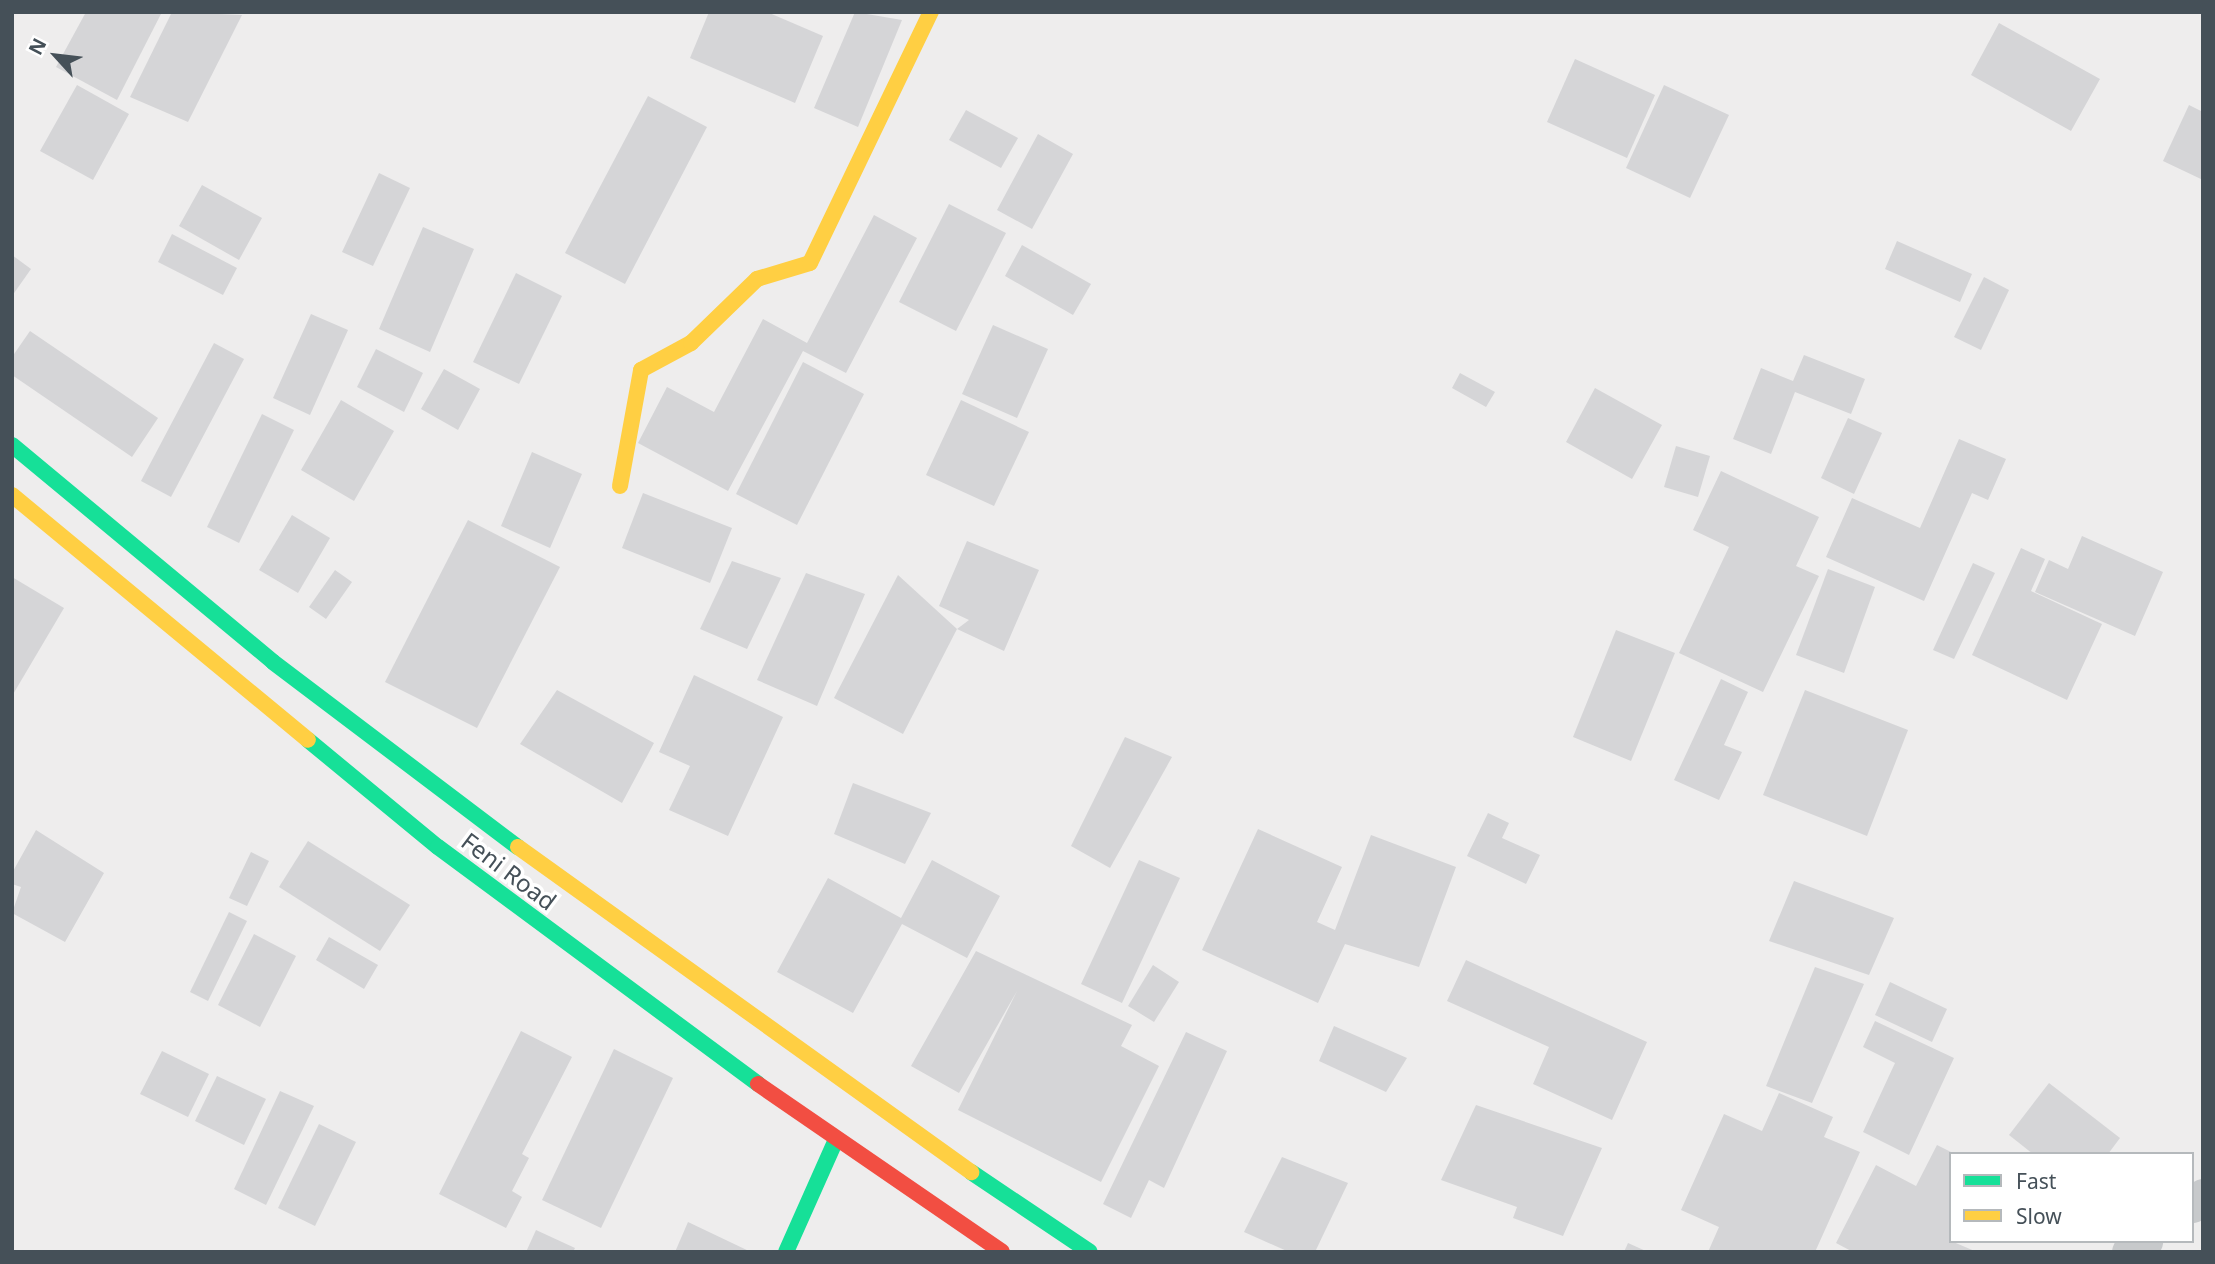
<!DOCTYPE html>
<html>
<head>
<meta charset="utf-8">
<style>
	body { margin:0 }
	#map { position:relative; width:2215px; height:1264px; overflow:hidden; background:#eeeded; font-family:"Noto Sans",sans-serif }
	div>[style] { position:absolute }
	.building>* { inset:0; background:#d5d5d7 }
	.street>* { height:37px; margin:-18.5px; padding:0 18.5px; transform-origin:18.5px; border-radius:18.5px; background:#c7c9cb }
	.fast>* { height:16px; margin:-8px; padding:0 8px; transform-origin:8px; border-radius:8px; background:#16e098 }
	.slow>* { height:16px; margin:-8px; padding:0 8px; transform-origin:8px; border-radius:8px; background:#ffcf43 }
	.jam>* { height:16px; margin:-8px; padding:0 8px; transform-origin:8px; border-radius:8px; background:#f24e42 }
	span { translate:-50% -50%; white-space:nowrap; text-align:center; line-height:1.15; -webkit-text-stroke:7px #fff; paint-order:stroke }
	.street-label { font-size:24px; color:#455058 }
	.frame { position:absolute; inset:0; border:14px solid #455058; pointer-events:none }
	.legend { position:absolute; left:1949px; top:1152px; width:245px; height:91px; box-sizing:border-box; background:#fff; border:2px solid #b5b9bc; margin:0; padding:9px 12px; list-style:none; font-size:21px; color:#455058 }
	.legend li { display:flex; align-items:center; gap:14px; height:35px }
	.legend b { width:35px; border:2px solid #b5b9bc }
	.north { position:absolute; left:21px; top:21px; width:70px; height:70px; -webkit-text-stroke:5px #fff; paint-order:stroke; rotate:297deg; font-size:19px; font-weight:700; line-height:28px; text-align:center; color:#455058 }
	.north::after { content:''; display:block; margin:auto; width:24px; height:32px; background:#455058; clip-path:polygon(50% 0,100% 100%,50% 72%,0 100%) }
</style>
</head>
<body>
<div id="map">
	<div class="building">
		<div style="clip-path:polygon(86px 12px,162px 12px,117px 100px,56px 67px)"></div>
		<div style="clip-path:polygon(172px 12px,242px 15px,188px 122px,130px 97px)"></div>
		<div style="clip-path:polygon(709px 12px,767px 12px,823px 36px,795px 103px,690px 58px)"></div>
		<div style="clip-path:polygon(855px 12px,902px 20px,858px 127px,814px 108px)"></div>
		<div style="clip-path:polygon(1999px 23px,2100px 79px,2071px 131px,1971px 75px)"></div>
		<div style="clip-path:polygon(1575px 59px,1655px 95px,1627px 158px,1547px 122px)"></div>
		<div style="clip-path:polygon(77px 85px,129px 114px,93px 180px,40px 151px)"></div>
		<div style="clip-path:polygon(1664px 85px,1729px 115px,1690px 198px,1626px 168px)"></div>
		<div style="clip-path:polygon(648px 96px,707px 127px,625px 284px,565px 253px)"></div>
		<div style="clip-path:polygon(2189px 105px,2203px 112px,2203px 180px,2163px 161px)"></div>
		<div style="clip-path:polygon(966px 110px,1018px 138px,1001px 168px,949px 140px)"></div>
		<div style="clip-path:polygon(1038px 134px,1073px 154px,1032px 229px,997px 210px)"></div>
		<div style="clip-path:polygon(379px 173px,410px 188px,373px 266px,342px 252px)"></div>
		<div style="clip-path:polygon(202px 185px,262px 218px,239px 260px,179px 226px)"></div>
		<div style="clip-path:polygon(949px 204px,1006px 233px,956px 331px,899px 302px)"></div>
		<div style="clip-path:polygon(874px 215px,917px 238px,846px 373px,803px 351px,728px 491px,638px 443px,667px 387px,714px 412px,763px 319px,807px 343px)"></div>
		<div style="clip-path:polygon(423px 227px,474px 249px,430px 352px,379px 329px)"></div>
		<div style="clip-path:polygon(172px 234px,237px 268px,223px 295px,158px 262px)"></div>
		<div style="clip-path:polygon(1897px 241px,1972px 274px,1960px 302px,1885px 269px)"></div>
		<div style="clip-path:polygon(1022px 245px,1091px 284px,1073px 315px,1005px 276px)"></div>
		<div style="clip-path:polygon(12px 255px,31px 269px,12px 296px)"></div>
		<div style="clip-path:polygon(516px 273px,562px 296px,519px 384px,473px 362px)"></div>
		<div style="clip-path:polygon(1984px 277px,2009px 290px,1981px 350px,1954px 337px)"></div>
		<div style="clip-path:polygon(311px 314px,348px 330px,310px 415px,273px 398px)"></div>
		<div style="clip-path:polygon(993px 325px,1048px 349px,1017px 418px,962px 394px)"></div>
		<div style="clip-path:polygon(30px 331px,158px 418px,132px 457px,12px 375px,12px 357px)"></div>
		<div style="clip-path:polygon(214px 343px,244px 359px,171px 497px,141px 481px)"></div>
		<div style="clip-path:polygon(376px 349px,423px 373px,404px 412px,357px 387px)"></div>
		<div style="clip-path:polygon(1804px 355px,1865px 379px,1851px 414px,1795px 392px,1771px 454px,1733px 439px,1761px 368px,1793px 381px)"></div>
		<div style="clip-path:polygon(803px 362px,864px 394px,797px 525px,736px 494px)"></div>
		<div style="clip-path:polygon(444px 369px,480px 389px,458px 430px,421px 409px)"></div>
		<div style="clip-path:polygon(1460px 373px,1495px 392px,1486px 407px,1452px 388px)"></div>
		<div style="clip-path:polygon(1595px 388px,1662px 425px,1632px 479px,1566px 442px)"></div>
		<div style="clip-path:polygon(341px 400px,394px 431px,354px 501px,301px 470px)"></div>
		<div style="clip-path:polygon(961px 400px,1029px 432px,994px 506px,926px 475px)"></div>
		<div style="clip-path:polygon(262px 414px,294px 430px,239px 543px,207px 527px)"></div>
		<div style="clip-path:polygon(1848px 418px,1882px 433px,1854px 494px,1821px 478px)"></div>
		<div style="clip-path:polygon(1959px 439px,2006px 459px,1988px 500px,1972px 493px,1924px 601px,1826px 557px,1852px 498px,1920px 528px)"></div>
		<div style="clip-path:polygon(1676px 446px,1710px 456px,1698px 497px,1664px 487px)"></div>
		<div style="clip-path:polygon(532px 452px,582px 474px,550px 548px,501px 526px)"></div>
		<div style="clip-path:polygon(1721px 471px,1819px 517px,1796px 566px,1819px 576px,1763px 692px,1679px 653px,1729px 547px,1693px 530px)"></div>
		<div style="clip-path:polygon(643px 493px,732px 528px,710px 583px,622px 548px)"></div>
		<div style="clip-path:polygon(292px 515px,330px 538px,298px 593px,259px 570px)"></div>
		<div style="clip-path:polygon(468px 520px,560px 567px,477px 728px,385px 682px)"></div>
		<div style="clip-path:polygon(2082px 536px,2163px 572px,2135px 636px,2035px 592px,2049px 560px,2068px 569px)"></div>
		<div style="clip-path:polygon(967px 541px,1039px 570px,1004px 651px,957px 629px,969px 620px,939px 606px)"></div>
		<div style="clip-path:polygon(2021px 548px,2045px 559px,2031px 591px,2102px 624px,2067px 700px,1972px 655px)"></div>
		<div style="clip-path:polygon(732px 561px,781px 578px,747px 649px,700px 629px)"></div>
		<div style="clip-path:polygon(1973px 563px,1995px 573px,1954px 659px,1933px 650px)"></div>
		<div style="clip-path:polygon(1828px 569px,1875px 587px,1844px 673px,1796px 655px)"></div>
		<div style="clip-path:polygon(335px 570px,352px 582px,326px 619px,309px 607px)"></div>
		<div style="clip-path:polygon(806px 573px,865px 594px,817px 706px,757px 680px)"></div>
		<div style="clip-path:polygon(898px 575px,957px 629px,903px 734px,834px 698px)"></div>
		<div style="clip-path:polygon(12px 577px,64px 608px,12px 696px)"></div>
		<div style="clip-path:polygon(1616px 630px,1675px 653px,1631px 761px,1573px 737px)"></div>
		<div style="clip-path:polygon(694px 675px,783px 717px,728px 836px,669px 810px,690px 766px,659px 752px)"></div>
		<div style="clip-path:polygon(1721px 679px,1748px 692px,1724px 745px,1742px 752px,1719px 800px,1674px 780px)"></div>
		<div style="clip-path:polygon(557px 690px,654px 743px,622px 803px,520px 744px)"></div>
		<div style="clip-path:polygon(1805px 690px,1908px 730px,1867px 836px,1763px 795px)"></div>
		<div style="clip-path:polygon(1125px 737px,1172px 757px,1110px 868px,1071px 846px)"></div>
		<div style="clip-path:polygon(853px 783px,931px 813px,905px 864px,834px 834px)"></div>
		<div style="clip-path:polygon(1488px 813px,1509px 823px,1502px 838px,1540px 855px,1526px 884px,1467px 856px)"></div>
		<div style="clip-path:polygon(1258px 829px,1342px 867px,1317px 922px,1335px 930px,1371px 835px,1456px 867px,1419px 967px,1345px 944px,1318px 1003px,1202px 950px)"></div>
		<div style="clip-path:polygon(36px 830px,104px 873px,65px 942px,12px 913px,21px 887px,12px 884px,12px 873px)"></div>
		<div style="clip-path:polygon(308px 841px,410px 905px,380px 951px,279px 887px)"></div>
		<div style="clip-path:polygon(251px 852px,269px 861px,247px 906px,229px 898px)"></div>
		<div style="clip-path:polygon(932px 860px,1000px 896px,967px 958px,902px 924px,853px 1013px,777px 972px,828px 878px,901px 918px)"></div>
		<div style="clip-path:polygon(1139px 860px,1180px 878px,1122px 1003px,1081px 984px)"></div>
		<div style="clip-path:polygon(1794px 881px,1894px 918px,1869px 975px,1769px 941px)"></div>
		<div style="clip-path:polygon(229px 912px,247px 921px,208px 1001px,190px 992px)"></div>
		<div style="clip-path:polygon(254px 934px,296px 956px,260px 1027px,218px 1005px)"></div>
		<div style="clip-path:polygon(329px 937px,378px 965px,364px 989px,316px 960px)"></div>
		<div style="clip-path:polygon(976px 951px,1132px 1025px,1121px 1046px,1159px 1066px,1101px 1182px,958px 1110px,1017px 991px,959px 1093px,911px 1066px)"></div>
		<div style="clip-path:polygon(1466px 960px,1647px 1042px,1612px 1120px,1533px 1084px,1549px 1047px,1447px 1001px)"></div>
		<div style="clip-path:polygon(1153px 965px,1179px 982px,1154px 1022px,1128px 1006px)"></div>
		<div style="clip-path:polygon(1815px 967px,1864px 984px,1812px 1103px,1766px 1086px)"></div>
		<div style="clip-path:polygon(1890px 982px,1947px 1009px,1932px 1042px,1875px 1015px)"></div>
		<div style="clip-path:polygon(1875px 1021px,1954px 1058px,1909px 1155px,1863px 1132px,1895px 1063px,1863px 1047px)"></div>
		<div style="clip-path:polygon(1334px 1026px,1407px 1058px,1386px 1092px,1319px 1061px)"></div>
		<div style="clip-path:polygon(521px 1031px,572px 1057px,522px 1154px,529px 1158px,512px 1191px,522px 1197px,506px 1228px,439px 1194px)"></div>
		<div style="clip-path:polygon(1186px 1032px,1227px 1051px,1164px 1188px,1149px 1180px,1131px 1218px,1103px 1204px)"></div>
		<div style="clip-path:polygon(614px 1049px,673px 1078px,601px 1228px,542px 1200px)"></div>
		<div style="clip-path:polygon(162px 1051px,209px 1074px,188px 1117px,140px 1094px)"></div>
		<div style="clip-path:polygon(217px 1076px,266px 1099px,244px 1145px,195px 1121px)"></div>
		<div style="clip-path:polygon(2049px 1083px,2120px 1138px,2108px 1154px,2033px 1154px,2009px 1135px)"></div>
		<div style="clip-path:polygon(280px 1091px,314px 1106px,266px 1205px,234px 1189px)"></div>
		<div style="clip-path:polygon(1779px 1093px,1833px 1117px,1824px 1137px,1860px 1152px,1815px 1252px,1708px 1252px,1719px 1227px,1681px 1210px,1724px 1114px,1762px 1131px)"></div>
		<div style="clip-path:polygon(1476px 1105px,1602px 1148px,1563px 1236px,1513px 1218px,1517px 1207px,1441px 1180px)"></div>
		<div style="clip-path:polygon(319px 1124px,356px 1142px,315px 1226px,278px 1208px)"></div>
		<div style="clip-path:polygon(1937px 1145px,1955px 1154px,1951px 1241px,1977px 1252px,1853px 1252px,1836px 1243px,1876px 1165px,1916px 1186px)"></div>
		<div style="clip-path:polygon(1282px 1157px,1348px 1183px,1315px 1252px,1289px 1252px,1244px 1232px)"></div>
		<div style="clip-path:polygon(688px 1222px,751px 1252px,675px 1252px)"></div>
		<div style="clip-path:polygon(536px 1230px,575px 1248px,573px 1252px,526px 1252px)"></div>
		<div style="clip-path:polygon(1628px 1243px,1648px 1252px,1624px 1252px)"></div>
	</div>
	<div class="street">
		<div style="left:2192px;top:1204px;width:13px;rotate:-32deg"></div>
		<div style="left:2130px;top:1252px;width:18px;rotate:-38deg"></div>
	</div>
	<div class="fast">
		<div style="left:12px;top:445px;width:339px;rotate:39.7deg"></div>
		<div style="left:273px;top:662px;width:307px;rotate:37.1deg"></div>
		<div style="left:308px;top:740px;width:168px;rotate:39.5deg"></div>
		<div style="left:438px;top:847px;width:398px;rotate:36.5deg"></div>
		<div style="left:971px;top:1172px;width:143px;rotate:33.9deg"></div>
		<div style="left:786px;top:1252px;width:120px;rotate:-66deg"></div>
	</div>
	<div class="slow">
		<div style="left:620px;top:486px;width:118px;rotate:-79.7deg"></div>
		<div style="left:641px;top:370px;width:57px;rotate:-28.4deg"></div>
		<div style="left:691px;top:343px;width:92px;rotate:-44.1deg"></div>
		<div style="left:757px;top:279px;width:55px;rotate:-16.8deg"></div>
		<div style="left:810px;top:263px;width:279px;rotate:-64.3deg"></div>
		<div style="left:12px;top:495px;width:384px;rotate:39.6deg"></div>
		<div style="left:518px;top:847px;width:558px;rotate:35.66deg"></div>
	</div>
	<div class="jam">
		<div style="left:758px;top:1084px;width:296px;rotate:34.5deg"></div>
	</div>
	<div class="street-label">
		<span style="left:509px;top:871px;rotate:37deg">Feni Road</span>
	</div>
	<div class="frame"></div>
	<ul class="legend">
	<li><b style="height:9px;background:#16e098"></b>Fast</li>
	<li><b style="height:9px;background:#ffcf43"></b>Slow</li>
	</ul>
	<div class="north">N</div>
</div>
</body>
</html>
